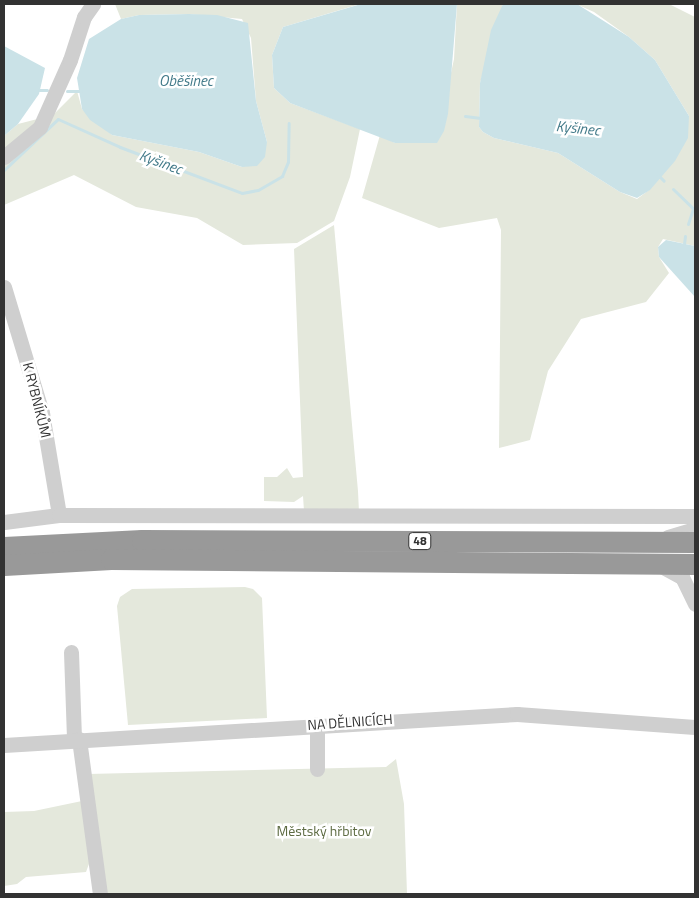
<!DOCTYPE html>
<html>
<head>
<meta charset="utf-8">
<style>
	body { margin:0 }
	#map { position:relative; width:699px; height:898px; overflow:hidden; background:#fff; font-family:"Titillium Web",sans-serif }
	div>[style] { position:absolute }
	.green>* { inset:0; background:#e4e8dc }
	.water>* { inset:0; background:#cae2e7 }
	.stream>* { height:3px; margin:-1.5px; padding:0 1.5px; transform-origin:1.5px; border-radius:1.5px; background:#cae2e7 }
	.minor>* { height:15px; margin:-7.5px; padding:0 7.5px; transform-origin:7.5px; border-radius:7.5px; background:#cfcfcf }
	.highway>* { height:21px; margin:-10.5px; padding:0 10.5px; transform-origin:10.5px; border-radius:10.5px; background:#999 }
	span { translate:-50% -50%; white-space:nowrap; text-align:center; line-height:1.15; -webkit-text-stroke:5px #fff; paint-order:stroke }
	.shield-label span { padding:1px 4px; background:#fff; border:1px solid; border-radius:4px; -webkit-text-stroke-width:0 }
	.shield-label { font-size:12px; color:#323232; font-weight:700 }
	.street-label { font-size:14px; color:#323232 }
	.park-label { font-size:14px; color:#5d6b42 }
	.water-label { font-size:15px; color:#427a89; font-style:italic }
	.frame { position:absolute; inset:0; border:5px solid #323232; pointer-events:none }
</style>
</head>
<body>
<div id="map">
	<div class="green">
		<div style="clip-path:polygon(115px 4px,360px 4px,283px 27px,272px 55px,274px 88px,290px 103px,360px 129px,350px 177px,334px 221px,297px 243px,243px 245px,197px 218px,136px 207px,74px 175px,4px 205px,4px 136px,18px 124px,53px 115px,77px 91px,82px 109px,112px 135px,199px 152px,242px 167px,267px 142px,256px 101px,251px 38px,242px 19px,189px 14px,139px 15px,121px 19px)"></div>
		<div style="clip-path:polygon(457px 4px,503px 4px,480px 83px,479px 127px,483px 132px,494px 138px,558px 153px,620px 192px,637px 199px,649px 190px,689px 116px,655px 60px,629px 37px,594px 12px,576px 4px,669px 4px,695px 17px,695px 246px,663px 239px,658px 247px,659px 257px,669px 273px,646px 302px,581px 319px,548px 371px,530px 440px,499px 448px,501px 230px,497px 218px,439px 228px,362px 198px,380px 135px,395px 143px,436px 143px,454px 59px)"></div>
		<div style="clip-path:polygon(334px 225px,358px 491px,359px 512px,304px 511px,303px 496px,294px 502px,264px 501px,264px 477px,277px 477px,287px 468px,293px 478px,303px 477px,294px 249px)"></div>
		<div style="clip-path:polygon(245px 587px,253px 589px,262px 598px,267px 718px,128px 725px,117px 606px,120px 597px,132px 589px)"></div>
		<div style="clip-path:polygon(396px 759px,404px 804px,407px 894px,105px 894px,88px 774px,386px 767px)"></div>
		<div style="clip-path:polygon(82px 801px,90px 861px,86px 872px,26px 877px,17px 884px,4px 886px,4px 812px,34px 811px)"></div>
	</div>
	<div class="water">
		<div style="clip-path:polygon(361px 4px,457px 4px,448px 114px,444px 131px,437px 143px,395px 143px,290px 103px,274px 88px,272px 55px,283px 27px)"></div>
		<div style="clip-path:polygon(503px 4px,577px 4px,629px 37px,655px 60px,689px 116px,688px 138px,675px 161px,650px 190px,637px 198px,620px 192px,558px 153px,494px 138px,483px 132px,479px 127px,480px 83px,491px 30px)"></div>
		<div style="clip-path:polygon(189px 14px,217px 15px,248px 23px,256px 101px,267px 142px,265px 157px,257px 166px,242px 167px,199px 152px,112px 135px,90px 120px,82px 109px,77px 78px,89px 39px,121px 19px,139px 15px)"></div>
		<div style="clip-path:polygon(4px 46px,45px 68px,39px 94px,18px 124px,4px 136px)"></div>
		<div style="clip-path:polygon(666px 240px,695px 246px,695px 297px,659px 257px,658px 247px)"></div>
	</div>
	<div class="stream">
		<div style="left:39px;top:90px;width:8px"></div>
		<div style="left:67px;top:91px;width:14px"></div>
		<div style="left:465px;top:116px;width:16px;rotate:7deg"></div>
		<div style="left:4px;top:170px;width:74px;rotate:-43.4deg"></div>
		<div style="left:58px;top:119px;width:68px;rotate:24.3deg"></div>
		<div style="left:120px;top:147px;width:130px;rotate:20.7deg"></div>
		<div style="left:242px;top:193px;width:16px;rotate:-11deg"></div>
		<div style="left:258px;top:190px;width:28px;rotate:-30deg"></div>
		<div style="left:282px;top:176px;width:15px;rotate:-67deg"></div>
		<div style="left:288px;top:162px;width:39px;rotate:-89deg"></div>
		<div style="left:658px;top:175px;width:8px;rotate:45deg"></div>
		<div style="left:673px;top:189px;width:30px;rotate:44deg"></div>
		<div style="left:688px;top:224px;width:16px;rotate:-72deg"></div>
		<div style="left:684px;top:244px;width:8px;rotate:-83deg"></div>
	</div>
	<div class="minor">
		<div style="left:4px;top:157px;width:47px;rotate:-39.8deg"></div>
		<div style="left:40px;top:127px;width:73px;rotate:-65.9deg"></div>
		<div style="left:70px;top:60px;width:45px;rotate:-72deg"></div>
		<div style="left:84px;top:17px;width:16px;rotate:-55deg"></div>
		<div style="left:4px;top:287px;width:132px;rotate:73.2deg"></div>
		<div style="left:42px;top:413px;width:103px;rotate:80.5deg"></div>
		<div style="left:4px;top:522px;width:55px;rotate:-7.3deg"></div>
		<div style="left:59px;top:515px;width:636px;rotate:0.09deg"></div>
		<div style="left:668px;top:537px;width:28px;rotate:-17deg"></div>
		<div style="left:661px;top:566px;width:24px;rotate:28deg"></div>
		<div style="left:682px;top:577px;width:30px;rotate:64deg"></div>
		<div style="left:71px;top:652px;width:88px;rotate:88deg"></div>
		<div style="left:317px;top:724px;width:45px;rotate:90deg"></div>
		<div style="left:79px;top:739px;width:156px;rotate:82.3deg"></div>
		<div style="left:4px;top:745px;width:514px;rotate:-3.46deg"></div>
		<div style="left:517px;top:714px;width:178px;rotate:4.2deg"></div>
	</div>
	<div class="highway">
		<div style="left:4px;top:547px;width:138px;rotate:-2.9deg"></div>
		<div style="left:142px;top:540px;width:553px;rotate:0.21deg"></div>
		<div style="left:4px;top:565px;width:107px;rotate:-3.2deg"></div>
		<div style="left:111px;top:559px;width:584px;rotate:0.49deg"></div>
	</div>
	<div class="shield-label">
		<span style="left:420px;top:541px">48</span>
	</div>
	<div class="street-label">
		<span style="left:37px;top:400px;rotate:76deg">K RYBNÍKŮM</span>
		<span style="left:350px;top:722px;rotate:-4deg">NA DĚLNICÍCH</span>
	</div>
	<div class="park-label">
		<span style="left:324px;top:831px">Městský hřbitov</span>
	</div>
	<div class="water-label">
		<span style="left:186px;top:81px">Oběšinec</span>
		<span style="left:578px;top:128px;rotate:6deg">Kyšinec</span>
		<span style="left:161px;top:162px;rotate:20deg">Kyšinec</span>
	</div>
	<div class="frame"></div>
</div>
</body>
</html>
